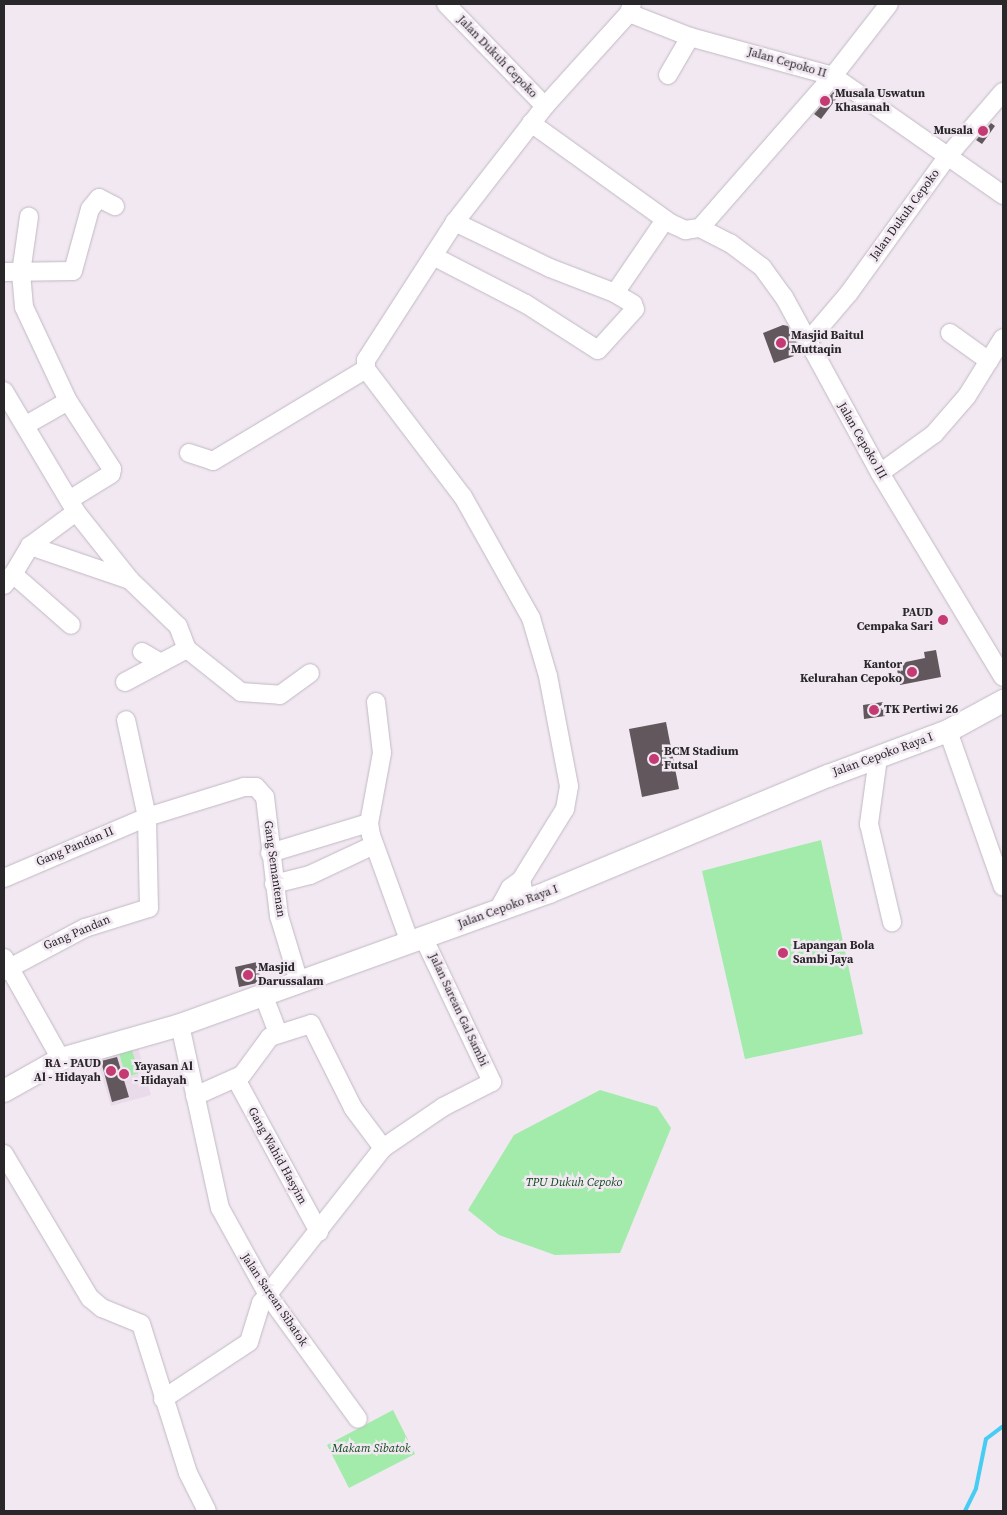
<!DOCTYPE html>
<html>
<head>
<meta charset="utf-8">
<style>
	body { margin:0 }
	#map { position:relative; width:1007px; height:1515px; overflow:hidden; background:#f1e8f2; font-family:"Source Serif 4",serif }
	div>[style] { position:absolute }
	.built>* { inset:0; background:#eadbeb }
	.green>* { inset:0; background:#a2ebab }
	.stream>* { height:4px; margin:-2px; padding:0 2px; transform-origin:2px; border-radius:2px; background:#48cdf2 }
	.building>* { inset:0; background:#61575c }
	.roads { filter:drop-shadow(0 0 1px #c1b8c2) drop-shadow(0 0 1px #c1b8c2) }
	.minor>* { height:18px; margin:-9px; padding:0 9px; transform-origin:9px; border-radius:9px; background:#fff }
	.major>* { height:22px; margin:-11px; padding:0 11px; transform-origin:11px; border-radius:11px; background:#fff }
	.dots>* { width:14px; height:14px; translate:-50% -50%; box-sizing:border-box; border:2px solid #f1e8f2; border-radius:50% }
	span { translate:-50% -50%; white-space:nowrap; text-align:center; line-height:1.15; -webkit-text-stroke:5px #f1e8f2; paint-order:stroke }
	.street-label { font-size:12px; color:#2a272a }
	.poi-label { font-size:12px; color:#2a272a; font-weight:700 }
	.left { translate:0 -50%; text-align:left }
	.right { translate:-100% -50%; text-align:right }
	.park-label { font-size:12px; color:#10491d; font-style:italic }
	.frame { position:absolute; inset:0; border:5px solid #2a272a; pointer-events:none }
</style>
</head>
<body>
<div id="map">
	<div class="built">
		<div style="clip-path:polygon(136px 1040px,151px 1095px,111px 1106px,95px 1053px)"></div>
	</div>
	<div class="green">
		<div style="clip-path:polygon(821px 840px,863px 1034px,745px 1059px,702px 871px)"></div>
		<div style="clip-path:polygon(132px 1050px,139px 1073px,126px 1077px,119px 1053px)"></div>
		<div style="clip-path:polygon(600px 1090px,657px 1107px,671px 1128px,620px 1253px,555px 1255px,499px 1235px,468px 1210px,514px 1135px)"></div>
		<div style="clip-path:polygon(393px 1410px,415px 1454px,349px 1488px,327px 1445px)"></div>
	</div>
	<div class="stream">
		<div style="left:965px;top:1511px;width:25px;rotate:-64deg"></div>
		<div style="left:976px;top:1488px;width:50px;rotate:-78.5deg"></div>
		<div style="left:986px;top:1439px;width:21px;rotate:-37deg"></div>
	</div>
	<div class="building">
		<div style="clip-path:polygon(835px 90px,840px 94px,821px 119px,814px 114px)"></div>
		<div style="clip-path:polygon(991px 123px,995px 126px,982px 144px,976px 140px)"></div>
		<div style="clip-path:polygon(783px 325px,788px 326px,797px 343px,790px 345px,794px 356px,774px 363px,763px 333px)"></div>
		<div style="clip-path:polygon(936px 650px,941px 677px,900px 685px,896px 664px,925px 658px,924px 652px)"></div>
		<div style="clip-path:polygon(883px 702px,885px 716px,864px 719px,863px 705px)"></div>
		<div style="clip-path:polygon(666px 722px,679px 789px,642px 797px,629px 729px)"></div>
		<div style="clip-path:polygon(257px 962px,261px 982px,239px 987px,235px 967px)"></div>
		<div style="clip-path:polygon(117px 1057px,129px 1097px,112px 1102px,101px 1061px)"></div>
	</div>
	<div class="roads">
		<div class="minor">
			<div style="left:446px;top:4px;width:142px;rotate:45.9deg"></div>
			<div style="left:629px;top:13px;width:66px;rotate:21.5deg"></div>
			<div style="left:690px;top:37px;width:148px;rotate:15.3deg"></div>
			<div style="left:833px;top:76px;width:208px;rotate:35deg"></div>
			<div style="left:668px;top:75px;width:44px;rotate:-59.9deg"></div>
			<div style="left:531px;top:123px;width:171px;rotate:35.7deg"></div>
			<div style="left:670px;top:223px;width:17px;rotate:25deg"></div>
			<div style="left:685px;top:230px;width:15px;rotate:-8deg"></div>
			<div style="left:700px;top:228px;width:34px;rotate:27deg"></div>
			<div style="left:730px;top:243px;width:40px;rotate:37deg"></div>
			<div style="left:762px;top:267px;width:37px;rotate:54deg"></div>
			<div style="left:784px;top:297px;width:200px;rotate:61.4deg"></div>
			<div style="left:880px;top:473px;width:238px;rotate:58.9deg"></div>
			<div style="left:700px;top:228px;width:202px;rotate:-48.8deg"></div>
			<div style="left:833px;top:76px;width:91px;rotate:-52.1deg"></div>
			<div style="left:433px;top:256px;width:105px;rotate:27.3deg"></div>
			<div style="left:526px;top:304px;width:85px;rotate:32.6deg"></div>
			<div style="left:598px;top:350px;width:55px;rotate:-47.9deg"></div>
			<div style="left:635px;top:309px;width:5px;rotate:-112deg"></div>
			<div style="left:633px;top:304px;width:21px;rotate:-149deg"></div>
			<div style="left:615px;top:293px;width:70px;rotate:-159deg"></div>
			<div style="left:550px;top:268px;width:106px;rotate:-154.2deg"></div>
			<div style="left:4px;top:272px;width:69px;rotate:-0.8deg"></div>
			<div style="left:73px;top:271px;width:64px;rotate:-74.7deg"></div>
			<div style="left:90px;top:209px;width:14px;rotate:-51deg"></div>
			<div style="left:99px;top:198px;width:18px;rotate:27deg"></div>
			<div style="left:615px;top:293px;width:88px;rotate:-55.6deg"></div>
			<div style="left:950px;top:333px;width:48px;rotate:35.7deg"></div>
			<div style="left:809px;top:340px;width:62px;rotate:-49.6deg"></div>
			<div style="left:849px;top:293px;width:168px;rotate:-54.2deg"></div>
			<div style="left:947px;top:157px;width:86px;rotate:-49.3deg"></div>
			<div style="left:4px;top:391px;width:141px;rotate:59.2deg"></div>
			<div style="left:76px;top:512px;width:87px;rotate:51.5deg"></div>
			<div style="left:130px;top:580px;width:106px;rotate:-161.2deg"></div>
			<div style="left:30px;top:546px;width:33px;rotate:121deg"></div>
			<div style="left:68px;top:401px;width:81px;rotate:57.1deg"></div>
			<div style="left:112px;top:469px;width:5px;rotate:101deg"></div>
			<div style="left:111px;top:474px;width:49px;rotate:148.2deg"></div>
			<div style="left:26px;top:425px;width:48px;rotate:-29.7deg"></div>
			<div style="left:68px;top:401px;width:104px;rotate:-115.1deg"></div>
			<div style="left:24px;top:307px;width:34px;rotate:-95deg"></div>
			<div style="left:21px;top:273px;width:57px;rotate:-81.9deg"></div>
			<div style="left:189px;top:453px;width:25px;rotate:18deg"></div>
			<div style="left:213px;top:461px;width:179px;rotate:-31deg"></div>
			<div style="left:880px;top:473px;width:67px;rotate:-35.8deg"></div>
			<div style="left:934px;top:434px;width:50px;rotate:-49deg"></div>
			<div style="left:967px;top:396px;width:68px;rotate:-58.2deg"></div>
			<div style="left:30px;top:546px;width:57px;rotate:-36.5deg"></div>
			<div style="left:130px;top:580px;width:66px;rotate:43.8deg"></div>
			<div style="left:178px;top:626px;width:25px;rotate:69deg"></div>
			<div style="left:187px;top:649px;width:69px;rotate:38.5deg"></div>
			<div style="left:241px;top:692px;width:39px;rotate:4deg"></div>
			<div style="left:280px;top:695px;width:37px;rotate:-36deg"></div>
			<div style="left:4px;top:585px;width:14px;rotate:-51deg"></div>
			<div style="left:13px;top:574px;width:77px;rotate:41.3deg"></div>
			<div style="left:142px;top:652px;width:20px;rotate:30deg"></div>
			<div style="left:125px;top:682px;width:70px;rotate:-28deg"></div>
			<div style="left:376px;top:702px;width:51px;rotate:83.3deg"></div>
			<div style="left:382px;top:753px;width:71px;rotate:100.5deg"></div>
			<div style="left:369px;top:823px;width:12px;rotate:81deg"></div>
			<div style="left:371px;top:835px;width:115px;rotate:70.1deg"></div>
			<div style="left:948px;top:731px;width:165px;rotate:70.6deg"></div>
			<div style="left:878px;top:758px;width:67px;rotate:97.8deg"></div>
			<div style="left:869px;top:824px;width:101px;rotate:76.8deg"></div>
			<div style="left:270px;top:853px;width:103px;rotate:-16.9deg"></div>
			<div style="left:4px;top:878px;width:155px;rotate:-23.1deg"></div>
			<div style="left:147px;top:817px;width:102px;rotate:-17.2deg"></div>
			<div style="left:244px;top:787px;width:12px"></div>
			<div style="left:256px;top:787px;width:13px;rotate:48deg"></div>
			<div style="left:265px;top:797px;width:120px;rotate:83.3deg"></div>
			<div style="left:279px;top:916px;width:69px;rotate:73.1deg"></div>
			<div style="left:274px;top:884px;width:37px;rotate:-14deg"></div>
			<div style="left:310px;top:875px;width:68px;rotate:-25.1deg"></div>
			<div style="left:525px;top:900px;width:20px;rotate:-101deg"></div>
			<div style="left:521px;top:880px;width:84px;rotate:-58.2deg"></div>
			<div style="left:565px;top:809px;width:23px;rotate:-80deg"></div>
			<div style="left:569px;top:786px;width:112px;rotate:-100.8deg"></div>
			<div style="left:548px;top:676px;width:60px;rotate:-106.3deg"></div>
			<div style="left:531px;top:618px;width:139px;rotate:-119.3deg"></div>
			<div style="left:463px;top:497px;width:161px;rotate:-127.2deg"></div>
			<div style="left:366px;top:369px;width:9px;rotate:-90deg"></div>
			<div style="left:366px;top:360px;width:164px;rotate:-57.2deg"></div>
			<div style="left:455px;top:222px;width:147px;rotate:-52.2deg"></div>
			<div style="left:545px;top:106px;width:125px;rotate:-47.9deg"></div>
			<div style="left:629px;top:13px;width:9px;rotate:-72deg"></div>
			<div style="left:498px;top:910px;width:25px;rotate:-61deg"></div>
			<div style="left:510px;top:888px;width:14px;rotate:-36deg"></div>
			<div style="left:4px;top:958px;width:116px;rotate:60.6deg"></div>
			<div style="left:4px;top:971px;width:92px;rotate:-28deg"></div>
			<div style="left:85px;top:928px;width:67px;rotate:-17.4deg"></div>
			<div style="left:149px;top:908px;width:91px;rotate:-91.3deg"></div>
			<div style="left:147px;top:817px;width:99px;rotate:-102.2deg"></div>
			<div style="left:263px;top:994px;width:42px;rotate:69deg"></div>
			<div style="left:180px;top:1025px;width:187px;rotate:77.7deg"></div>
			<div style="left:220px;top:1208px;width:99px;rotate:61.1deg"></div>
			<div style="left:268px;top:1295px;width:153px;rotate:54deg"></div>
			<div style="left:236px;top:1079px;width:174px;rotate:61.5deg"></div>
			<div style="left:195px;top:1096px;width:51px;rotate:-24.1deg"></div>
			<div style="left:242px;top:1075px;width:47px;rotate:-53.6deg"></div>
			<div style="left:270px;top:1037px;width:43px;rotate:-17.6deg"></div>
			<div style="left:311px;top:1024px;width:94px;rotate:63.4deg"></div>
			<div style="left:353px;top:1108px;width:50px;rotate:53.1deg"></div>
			<div style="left:4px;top:1154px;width:168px;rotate:59.2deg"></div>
			<div style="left:90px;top:1298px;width:16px;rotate:40deg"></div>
			<div style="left:102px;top:1308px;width:42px;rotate:22.3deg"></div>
			<div style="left:141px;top:1324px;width:156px;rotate:72.5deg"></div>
			<div style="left:188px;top:1473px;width:42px;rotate:63.4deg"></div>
			<div style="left:163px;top:1399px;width:103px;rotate:-33.5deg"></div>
			<div style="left:249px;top:1342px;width:41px;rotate:-72.9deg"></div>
			<div style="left:261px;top:1303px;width:197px;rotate:-51.8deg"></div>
			<div style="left:383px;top:1148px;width:73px;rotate:-34.3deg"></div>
			<div style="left:443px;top:1107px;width:55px;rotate:-27deg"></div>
			<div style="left:492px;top:1082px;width:158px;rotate:-115.4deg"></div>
		</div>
		<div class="major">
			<div style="left:4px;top:1091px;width:65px;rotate:-29.3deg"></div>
			<div style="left:61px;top:1059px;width:124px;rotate:-15.9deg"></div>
			<div style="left:180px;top:1025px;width:392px;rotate:-19.8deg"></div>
			<div style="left:549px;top:892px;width:302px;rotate:-22.6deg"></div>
			<div style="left:828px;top:776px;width:128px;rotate:-20.6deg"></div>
			<div style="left:948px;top:731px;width:63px;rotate:-28.6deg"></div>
		</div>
	</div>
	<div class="dots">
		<div style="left:825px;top:101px;background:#c43a72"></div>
		<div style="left:983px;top:131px;background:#c43a72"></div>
		<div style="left:781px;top:343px;background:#c43a72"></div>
		<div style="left:943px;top:620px;background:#c43a72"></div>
		<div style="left:912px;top:672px;background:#c43a72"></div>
		<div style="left:874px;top:710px;background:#c43a72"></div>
		<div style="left:654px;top:759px;background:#c43a72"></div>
		<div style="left:783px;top:953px;background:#c43a72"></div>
		<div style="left:248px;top:975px;background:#c43a72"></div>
		<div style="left:111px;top:1071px;background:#c43a72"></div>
		<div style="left:124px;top:1074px;background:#c43a72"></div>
	</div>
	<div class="street-label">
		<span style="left:497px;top:57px;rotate:46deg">Jalan Dukuh Cepoko</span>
		<span style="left:787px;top:63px;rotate:16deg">Jalan Cepoko II</span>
		<span style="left:905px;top:215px;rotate:-54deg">Jalan Dukuh Cepoko</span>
		<span style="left:862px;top:441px;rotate:60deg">Jalan Cepoko III</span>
		<span style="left:883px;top:755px;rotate:-20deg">Jalan Cepoko Raya I</span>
		<span style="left:75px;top:847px;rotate:-23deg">Gang Pandan II</span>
		<span style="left:274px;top:869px;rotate:82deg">Gang Semantenan</span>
		<span style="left:508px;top:907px;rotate:-20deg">Jalan Cepoko Raya I</span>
		<span style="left:77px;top:933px;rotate:-23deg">Gang Pandan</span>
		<span style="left:458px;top:1010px;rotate:65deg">Jalan Sarean Gal Sambi</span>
		<span style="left:277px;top:1156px;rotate:61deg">Gang Wahid Hasyim</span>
		<span style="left:274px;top:1300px;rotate:56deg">Jalan Sarean Sibatok</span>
	</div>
	<div class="poi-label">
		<span class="left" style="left:835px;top:101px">Musala Uswatun<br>Khasanah</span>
		<span class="right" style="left:973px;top:131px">Musala</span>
		<span class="left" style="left:791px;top:343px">Masjid Baitul<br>Muttaqin</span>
		<span class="right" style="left:933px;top:620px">PAUD<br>Cempaka Sari</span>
		<span class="right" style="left:902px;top:672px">Kantor<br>Kelurahan Cepoko</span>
		<span class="left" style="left:884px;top:710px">TK Pertiwi 26</span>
		<span class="left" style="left:664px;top:759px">BCM Stadium<br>Futsal</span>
		<span class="left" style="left:793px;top:953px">Lapangan Bola<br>Sambi Jaya</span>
		<span class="left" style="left:258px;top:975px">Masjid<br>Darussalam</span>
		<span class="right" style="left:101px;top:1071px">RA - PAUD<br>Al - Hidayah</span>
		<span class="left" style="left:134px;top:1074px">Yayasan Al<br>- Hidayah</span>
	</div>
	<div class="park-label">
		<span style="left:574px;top:1183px">TPU Dukuh Cepoko</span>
		<span style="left:371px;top:1449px">Makam Sibatok</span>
	</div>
	<div class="frame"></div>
</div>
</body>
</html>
